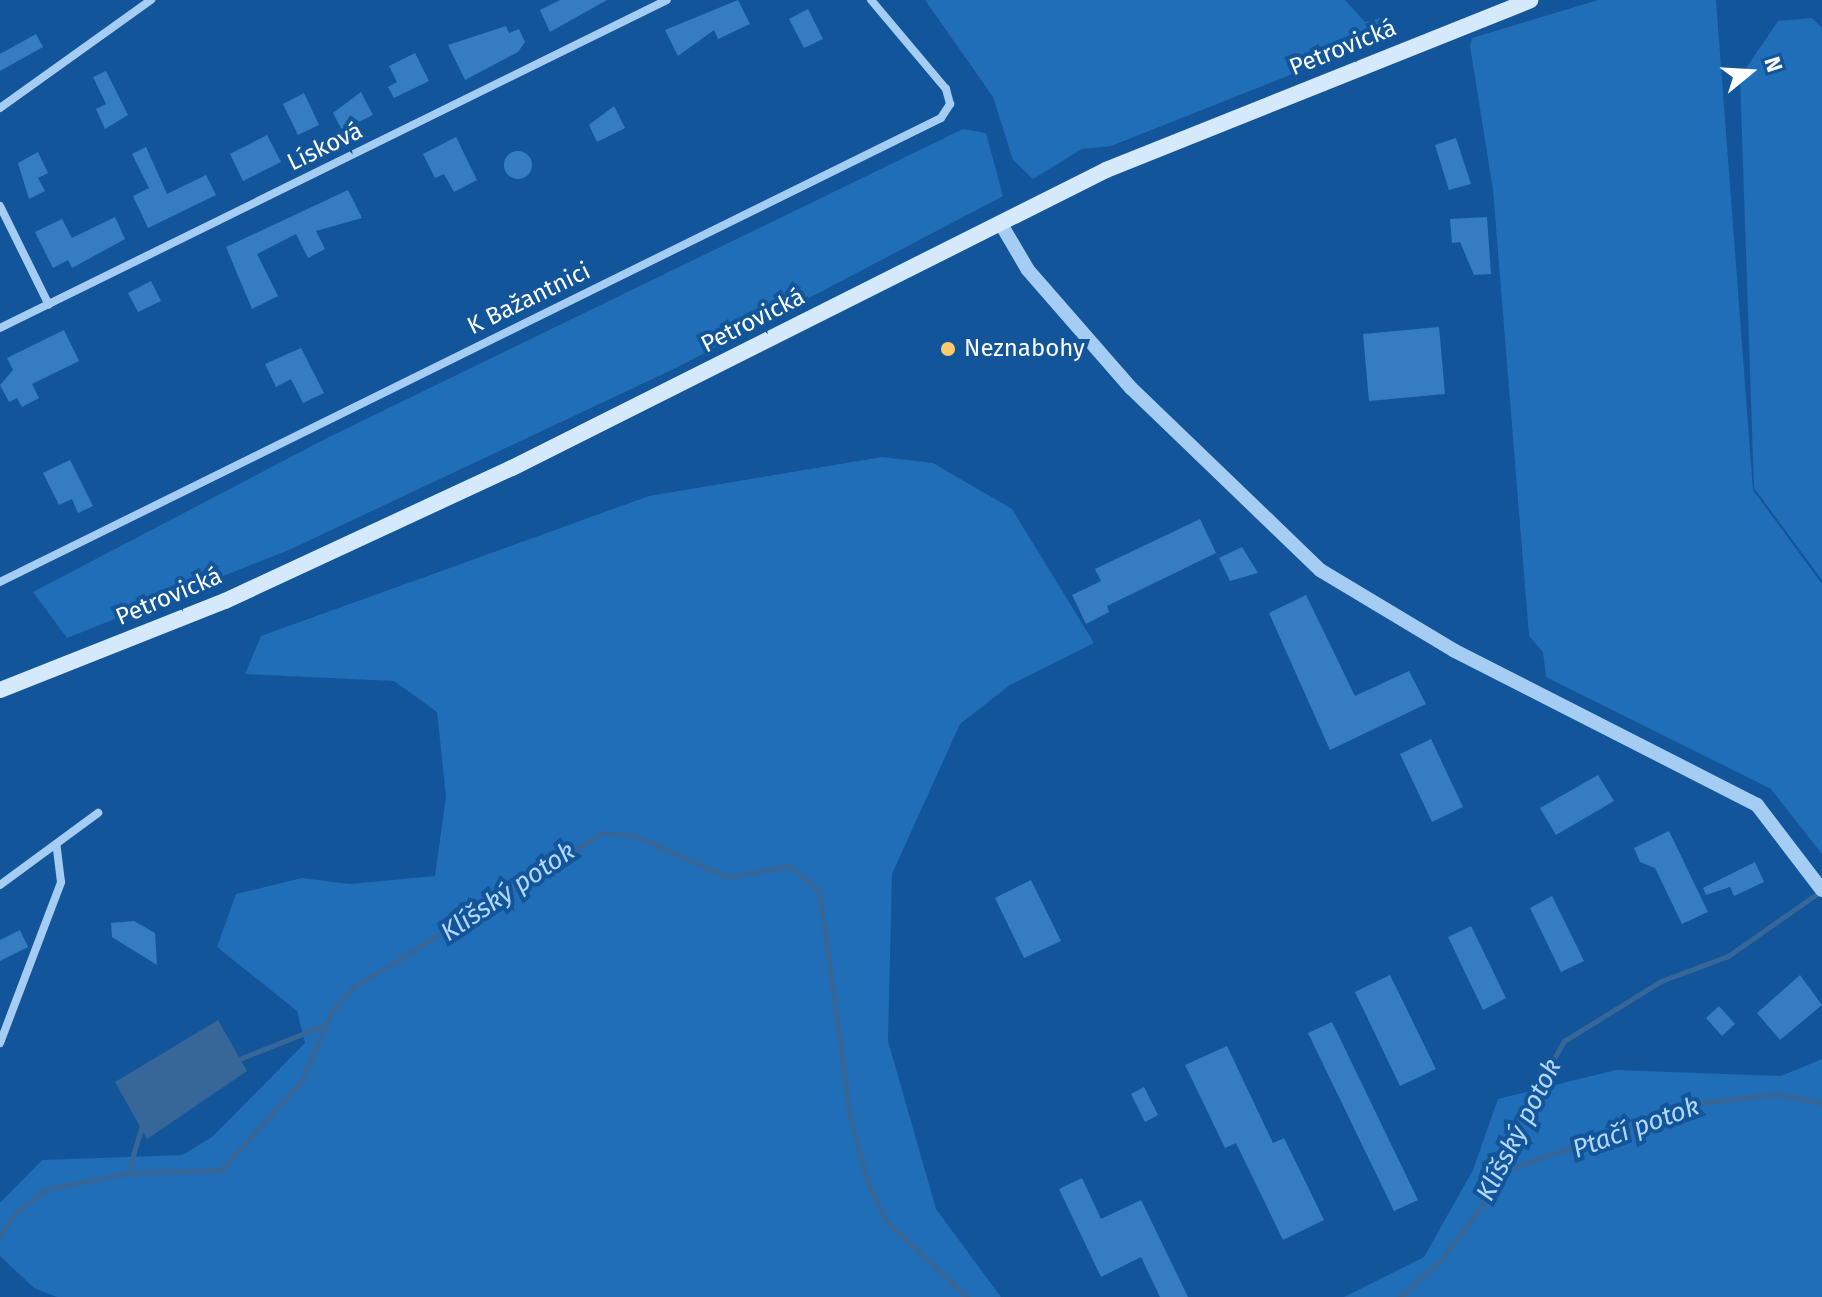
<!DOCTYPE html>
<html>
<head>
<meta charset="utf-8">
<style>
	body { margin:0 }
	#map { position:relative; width:1822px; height:1297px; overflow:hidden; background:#12559a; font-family:"Fira Sans",sans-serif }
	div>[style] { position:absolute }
	.green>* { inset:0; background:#206db8 }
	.water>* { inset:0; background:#366798 }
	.stream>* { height:5px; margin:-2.5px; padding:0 2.5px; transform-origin:2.5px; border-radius:2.5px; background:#366798 }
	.building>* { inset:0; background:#367cc0 }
	.round { border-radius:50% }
	.minor>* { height:8px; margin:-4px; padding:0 4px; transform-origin:4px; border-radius:4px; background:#a5cdf4 }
	.tertiary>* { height:14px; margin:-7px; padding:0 7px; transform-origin:7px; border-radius:7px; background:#a5cdf4 }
	.secondary>* { height:16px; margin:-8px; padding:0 8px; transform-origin:8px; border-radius:8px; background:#d5e9fd }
	.dots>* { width:22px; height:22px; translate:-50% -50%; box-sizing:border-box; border:4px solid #12559a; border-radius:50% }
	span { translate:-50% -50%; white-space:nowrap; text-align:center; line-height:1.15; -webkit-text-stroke:8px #12559a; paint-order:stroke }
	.street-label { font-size:24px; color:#fff }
	.poi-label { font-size:24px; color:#fff }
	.left { translate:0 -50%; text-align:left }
	.water-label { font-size:26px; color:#b2d7fa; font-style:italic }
	.north { position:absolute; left:1710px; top:32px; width:80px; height:80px; -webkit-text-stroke:6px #12559a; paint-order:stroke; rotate:72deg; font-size:22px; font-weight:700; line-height:32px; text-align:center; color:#fff }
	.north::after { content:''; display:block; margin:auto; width:28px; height:36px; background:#fff; clip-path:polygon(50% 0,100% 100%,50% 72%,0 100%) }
</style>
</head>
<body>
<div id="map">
	<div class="green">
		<div style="clip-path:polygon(925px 0,1345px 0,1365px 22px,1388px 16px,1393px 24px,1392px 34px,1376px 41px,1111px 146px,1082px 149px,1033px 179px,1013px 160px,993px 97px)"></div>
		<div style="clip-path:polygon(1598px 0,1716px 0,1753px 490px,1822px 584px,1822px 854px,1771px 789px,1546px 677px,1543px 652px,1529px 636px,1493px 190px,1470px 46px,1472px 38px)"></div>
		<div style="clip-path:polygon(1812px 18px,1822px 28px,1822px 580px,1754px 488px,1740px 77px,1778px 21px)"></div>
		<div style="clip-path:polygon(963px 129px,986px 133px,1003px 196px,678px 367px,289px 550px,67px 638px,33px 592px,325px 439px)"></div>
		<div style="clip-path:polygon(882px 457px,933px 463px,1012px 509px,1094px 643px,1010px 685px,960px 724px,892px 874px,888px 1041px,936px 1209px,1001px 1297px,57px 1297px,34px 1288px,0 1256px,0 1203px,42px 1160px,182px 1155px,212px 1137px,305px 1043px,297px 1011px,217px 947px,236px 894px,302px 878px,349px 884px,435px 876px,446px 796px,437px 712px,394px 681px,245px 674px,261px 636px,649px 496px)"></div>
		<div style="clip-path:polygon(1822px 1059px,1822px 1297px,1344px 1297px,1424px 1257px,1473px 1170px,1498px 1099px,1616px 1070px,1781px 1076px)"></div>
	</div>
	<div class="water">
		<div style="clip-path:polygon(218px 1020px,247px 1071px,147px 1139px,115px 1082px)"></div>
	</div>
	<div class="stream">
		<div style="left:234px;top:1061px;width:98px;rotate:-21.6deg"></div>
		<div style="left:128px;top:1172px;width:52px;rotate:-73.3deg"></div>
		<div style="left:1499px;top:1173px;width:211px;rotate:-19.4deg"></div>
		<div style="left:1698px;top:1103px;width:80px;rotate:-6.5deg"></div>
		<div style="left:1777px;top:1094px;width:46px;rotate:11.3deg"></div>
		<div style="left:0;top:1236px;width:29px;rotate:-56deg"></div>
		<div style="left:16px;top:1212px;width:38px;rotate:-37deg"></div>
		<div style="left:46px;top:1189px;width:84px;rotate:-11deg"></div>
		<div style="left:128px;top:1173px;width:93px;rotate:-1.8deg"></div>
		<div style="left:221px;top:1170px;width:121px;rotate:-48deg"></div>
		<div style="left:302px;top:1080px;width:76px;rotate:-66.8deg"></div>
		<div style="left:332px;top:1010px;width:32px;rotate:-46deg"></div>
		<div style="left:354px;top:987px;width:292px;rotate:-31.8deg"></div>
		<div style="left:602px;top:833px;width:34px;rotate:5deg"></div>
		<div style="left:636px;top:836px;width:100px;rotate:24.3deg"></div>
		<div style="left:727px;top:877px;width:64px;rotate:-9.9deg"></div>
		<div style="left:790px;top:866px;width:38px;rotate:40deg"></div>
		<div style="left:819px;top:890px;width:229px;rotate:82.2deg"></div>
		<div style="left:850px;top:1117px;width:66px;rotate:75.1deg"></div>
		<div style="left:867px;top:1181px;width:44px;rotate:64.6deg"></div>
		<div style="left:886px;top:1221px;width:111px;rotate:43.2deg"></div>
		<div style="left:1399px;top:1297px;width:52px;rotate:-41.1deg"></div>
		<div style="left:1438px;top:1263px;width:82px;rotate:-52.4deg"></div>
		<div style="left:1488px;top:1198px;width:85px;rotate:-68.6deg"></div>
		<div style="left:1519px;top:1119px;width:90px;rotate:-60deg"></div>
		<div style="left:1564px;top:1041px;width:114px;rotate:-31.7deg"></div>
		<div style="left:1661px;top:981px;width:72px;rotate:-20.5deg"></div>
		<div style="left:1728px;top:956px;width:113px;rotate:-35deg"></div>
	</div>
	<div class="building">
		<div style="clip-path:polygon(560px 0,607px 0,550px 32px,540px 10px)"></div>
		<div style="clip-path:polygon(738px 0,750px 24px,718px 39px,714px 30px,678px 56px,665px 30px)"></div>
		<div style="clip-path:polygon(808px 9px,823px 39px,804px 48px,789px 19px)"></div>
		<div style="clip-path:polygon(506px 26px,509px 33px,519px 29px,525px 42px,518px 52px,465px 80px,448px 45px)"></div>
		<div style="clip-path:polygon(36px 34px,43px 47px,0 71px,0 54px)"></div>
		<div style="clip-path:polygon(415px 53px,429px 81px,394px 98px,388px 87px,397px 82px,389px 66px)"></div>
		<div style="clip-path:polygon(106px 71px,128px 115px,105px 129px,96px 109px,106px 104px,93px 77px)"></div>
		<div style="clip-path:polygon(361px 92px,373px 115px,342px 130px,333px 113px)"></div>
		<div style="clip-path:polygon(304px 93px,319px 125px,298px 135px,283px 104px)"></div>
		<div style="clip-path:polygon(614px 106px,625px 128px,597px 142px,589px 125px)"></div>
		<div style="clip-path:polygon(267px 135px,281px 162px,243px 181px,230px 154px)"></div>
		<div style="clip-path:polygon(456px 137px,477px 180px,454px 192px,444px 174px,435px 178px,423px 154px)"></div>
		<div style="clip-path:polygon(1456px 138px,1471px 184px,1449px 190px,1435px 145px)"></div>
		<div style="clip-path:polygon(146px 147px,167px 194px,206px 175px,216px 195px,148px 228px,133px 196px,149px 188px,132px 154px)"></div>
		<div class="round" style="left:504px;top:151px;width:28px;height:28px"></div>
		<div style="clip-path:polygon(38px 152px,48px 173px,38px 178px,45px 191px,29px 199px,18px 163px)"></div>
		<div style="clip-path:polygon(348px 190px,362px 218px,316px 231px,325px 249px,308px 258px,296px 234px,257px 254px,278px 296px,252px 309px,226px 247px)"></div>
		<div style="clip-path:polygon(115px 217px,125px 239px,72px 268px,68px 260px,53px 268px,35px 232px,62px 219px,72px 238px)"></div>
		<div style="clip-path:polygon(1487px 217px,1491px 274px,1474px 275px,1460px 242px,1452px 243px,1450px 219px)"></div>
		<div style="clip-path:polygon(151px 281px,161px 301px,138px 312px,128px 293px)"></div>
		<div style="clip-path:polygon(1439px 327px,1445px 394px,1369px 401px,1363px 334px)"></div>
		<div style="clip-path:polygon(64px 330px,79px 361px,32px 384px,39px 398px,22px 407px,17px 398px,9px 402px,0 385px,13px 370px,7px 358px)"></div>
		<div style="clip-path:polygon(301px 348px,324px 393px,303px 403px,291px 379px,276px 387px,265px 364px)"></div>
		<div style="clip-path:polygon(70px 460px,93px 506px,78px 513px,72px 499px,59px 505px,43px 473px)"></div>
		<div style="clip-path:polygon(1200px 519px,1216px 553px,1107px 606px,1109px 612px,1086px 624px,1072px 595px,1101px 581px,1095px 569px)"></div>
		<div style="clip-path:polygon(1242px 547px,1258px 573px,1230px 581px,1219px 558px)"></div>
		<div style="clip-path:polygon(1306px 595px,1355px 696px,1409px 671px,1426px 704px,1330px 750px,1269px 613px)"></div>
		<div style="clip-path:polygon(1431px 739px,1463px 807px,1432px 822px,1400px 754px)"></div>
		<div style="clip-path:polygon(1598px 775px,1614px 801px,1556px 835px,1540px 808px)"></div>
		<div style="clip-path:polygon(1669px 831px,1708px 912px,1682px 924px,1655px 868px,1640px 862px,1634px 848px)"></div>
		<div style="clip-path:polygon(1755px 862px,1764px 882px,1734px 896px,1730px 887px,1706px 895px,1703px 888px)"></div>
		<div style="clip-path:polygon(1031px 880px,1061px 941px,1024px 958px,995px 898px)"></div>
		<div style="clip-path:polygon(1552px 896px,1584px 961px,1561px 972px,1530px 908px)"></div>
		<div style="clip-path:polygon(134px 921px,155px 933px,157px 965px,112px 937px,111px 923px)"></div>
		<div style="clip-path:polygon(1471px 926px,1506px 998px,1483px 1010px,1448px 937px)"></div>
		<div style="clip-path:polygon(20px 930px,28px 947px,0 961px,0 940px)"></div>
		<div style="clip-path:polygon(1390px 975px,1436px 1069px,1400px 1086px,1355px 992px)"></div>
		<div style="clip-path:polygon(1800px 975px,1822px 1005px,1780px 1040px,1757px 1013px)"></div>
		<div style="clip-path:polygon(1719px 1006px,1735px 1024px,1722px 1036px,1706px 1018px)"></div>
		<div style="clip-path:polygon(1332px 1022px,1418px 1200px,1394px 1211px,1308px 1033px)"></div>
		<div style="clip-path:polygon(1227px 1046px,1273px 1143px,1284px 1138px,1324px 1220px,1283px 1240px,1236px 1143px,1225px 1148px,1185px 1065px)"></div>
		<div style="clip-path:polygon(1144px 1087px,1158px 1115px,1145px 1122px,1131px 1094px)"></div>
		<div style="clip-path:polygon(1082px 1178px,1101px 1219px,1141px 1200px,1188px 1297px,1160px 1297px,1141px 1257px,1101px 1277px,1059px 1189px)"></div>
	</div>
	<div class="minor">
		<div style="left:0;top:108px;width:186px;rotate:-35.6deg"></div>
		<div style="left:0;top:206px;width:110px;rotate:63.7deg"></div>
		<div style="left:0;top:328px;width:743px;rotate:-26.19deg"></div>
		<div style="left:0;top:582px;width:1049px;rotate:-26.25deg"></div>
		<div style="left:941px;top:118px;width:17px;rotate:-57deg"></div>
		<div style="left:950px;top:104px;width:16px;rotate:-105deg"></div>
		<div style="left:946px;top:89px;width:116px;rotate:-130.1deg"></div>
		<div style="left:0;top:885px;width:122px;rotate:-36.3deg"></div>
		<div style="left:0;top:1043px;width:172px;rotate:-69.2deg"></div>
		<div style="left:61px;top:882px;width:38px;rotate:-97deg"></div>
	</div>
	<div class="tertiary">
		<div style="left:1001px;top:224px;width:53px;rotate:59.6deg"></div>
		<div style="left:1028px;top:270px;width:157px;rotate:48.9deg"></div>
		<div style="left:1131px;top:388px;width:262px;rotate:43.9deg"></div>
		<div style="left:1320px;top:570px;width:157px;rotate:31deg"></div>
		<div style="left:1455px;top:651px;width:339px;rotate:27deg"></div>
		<div style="left:1757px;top:805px;width:107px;rotate:52.6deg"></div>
	</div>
	<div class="secondary">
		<div style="left:0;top:690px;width:242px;rotate:-21.6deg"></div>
		<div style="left:225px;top:601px;width:316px;rotate:-24.9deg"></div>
		<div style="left:512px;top:468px;width:665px;rotate:-26.64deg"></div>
		<div style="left:1106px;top:170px;width:457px;rotate:-21.8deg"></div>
	</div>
	<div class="dots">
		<div style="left:948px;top:349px;background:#ffcb68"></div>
	</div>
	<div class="street-label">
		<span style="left:1343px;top:48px;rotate:-22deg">Petrovická</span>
		<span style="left:325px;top:147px;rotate:-26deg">Lísková</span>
		<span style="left:529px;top:299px;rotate:-26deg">K Bažantnici</span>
		<span style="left:753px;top:321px;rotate:-27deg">Petrovická</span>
		<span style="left:169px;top:597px;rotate:-23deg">Petrovická</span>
	</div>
	<div class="poi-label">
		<span class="left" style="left:964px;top:349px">Neznabohy</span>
	</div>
	<div class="water-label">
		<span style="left:508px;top:892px;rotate:-34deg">Klíšský potok</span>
		<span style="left:1636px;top:1128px;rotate:-20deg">Ptačí potok</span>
		<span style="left:1519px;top:1130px;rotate:-63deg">Klíšský potok</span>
	</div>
	<div class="north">N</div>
</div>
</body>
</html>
